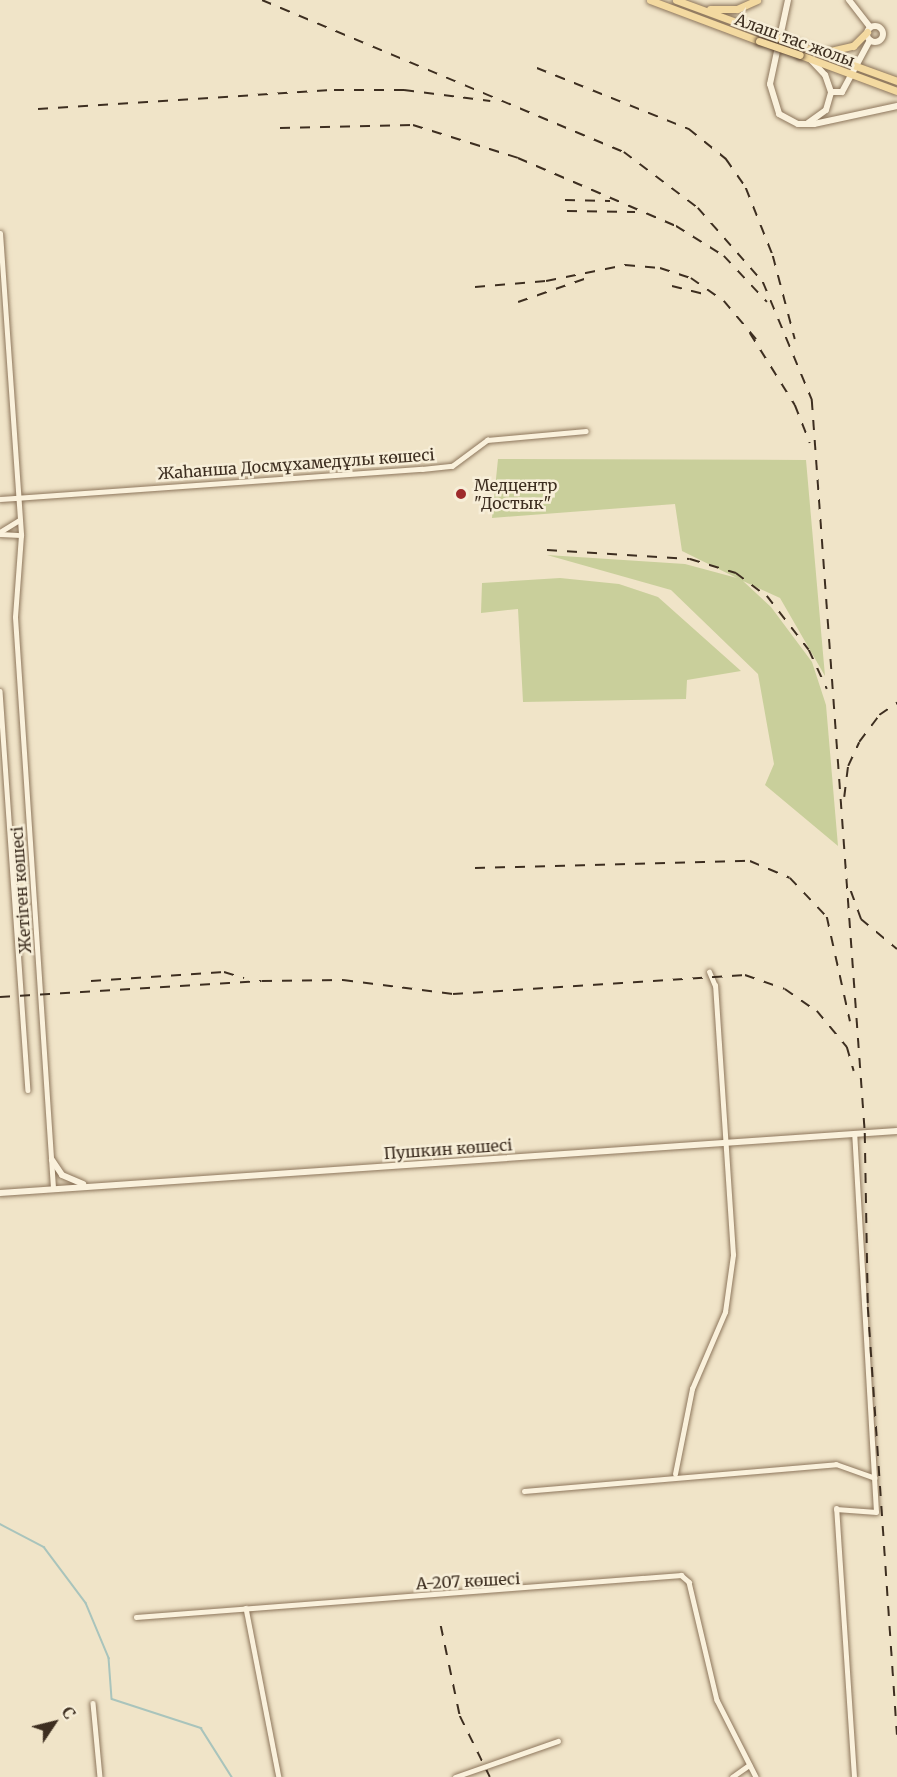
<!DOCTYPE html>
<html>
<head>
<meta charset="utf-8">
<style>
	body { margin:0 }
	#map { position:relative; width:897px; height:1777px; overflow:hidden; background:#f0e4c8; font-family:Merriweather,serif }
	div>[style] { position:absolute }
	.green>* { inset:0; background:#c9cf9b }
	.stream>* { height:1.5px; margin:-0.75px; padding:0 0.75px; transform-origin:0.75px; border-radius:0.75px; background:#a9c4bc }
	.roads { filter:drop-shadow(0 0 2px #8d765c) drop-shadow(0 0 2px #8d765c) }
	.minor>* { height:4.5px; margin:-2.25px; padding:0 2.25px; transform-origin:2.25px; border-radius:2.25px; background:#faf1dc }
	.tertiary>* { height:5px; margin:-2.5px; padding:0 2.5px; transform-origin:2.5px; border-radius:2.5px; background:#faf1dc }
	.secondary>* { height:6px; margin:-3px; padding:0 3px; transform-origin:3px; border-radius:3px; background:#faf1dc }
	.secondary>.ring { margin:-3px; padding:0; box-sizing:content-box; background:none; border:6px solid #faf1dc; border-radius:50% }
	.primary>* { height:7px; margin:-3.5px; padding:0 3.5px; transform-origin:3.5px; border-radius:3.5px; background:#f3d9a0 }
	.rail>* { height:1.5px; margin-top:-0.75px; transform-origin:0; background:repeating-linear-gradient(90deg,#3d2e20 0 10px,transparent 0 20px) }
	.bridges { filter:drop-shadow(0 0 2px #5b4430) drop-shadow(0 0 2px #5b4430) }
	.primary-bridge>* { height:7px; margin:-3.5px; padding:0 3.5px; transform-origin:3.5px; border-radius:3.5px; background:#f3d9a0 }
	.dots>* { width:16px; height:16px; translate:-50% -50%; box-sizing:border-box; border:3px solid #f7eed8; border-radius:50% }
	span { translate:-50% -50%; white-space:nowrap; text-align:center; line-height:1.15; -webkit-text-stroke:5px #f7eed8; paint-order:stroke }
	.street-label { font-size:16px; color:#3d2e20 }
	.poi-label { font-size:16px; color:#3d2e20 }
	.left { translate:0 -50%; text-align:left }
	.north { position:absolute; left:24px; top:1693px; width:60px; height:60px; -webkit-text-stroke:4px #f7eed8; paint-order:stroke; rotate:55deg; font-size:16px; font-weight:700; line-height:24px; text-align:center; color:#3d2e20 }
	.north::after { content:''; display:block; margin:auto; width:21px; height:27px; background:#3d2e20; clip-path:polygon(50% 0,100% 100%,50% 72%,0 100%) }
</style>
</head>
<body>
<div id="map">
	<div class="green">
		<div style="clip-path:polygon(498px 459px,806px 460px,825px 676px,780px 598px,743px 581px,771px 607px,812px 662px,826px 705px,838px 846px,765px 785px,774px 764px,758px 674px,671px 590px,547px 555px,685px 564px,737px 578px,682px 551px,675px 504px,492px 518px)"></div>
		<div style="clip-path:polygon(560px 578px,619px 584px,658px 597px,741px 671px,687px 680px,686px 699px,523px 702px,518px 609px,481px 613px,482px 583px)"></div>
	</div>
	<div class="stream">
		<div style="left:0;top:1524px;width:50px;rotate:27.6deg"></div>
		<div style="left:44px;top:1547px;width:70px;rotate:53.1deg"></div>
		<div style="left:86px;top:1603px;width:60px;rotate:67.3deg"></div>
		<div style="left:109px;top:1658px;width:41px;rotate:85.8deg"></div>
		<div style="left:112px;top:1699px;width:94px;rotate:18deg"></div>
		<div style="left:201px;top:1728px;width:58px;rotate:57.7deg"></div>
	</div>
	<div class="roads">
		<div class="minor">
			<div style="left:15px;top:498px;width:408px;rotate:-4.1deg"></div>
			<div style="left:422px;top:469px;width:30px;rotate:-6deg"></div>
			<div style="left:452px;top:466px;width:44px;rotate:-36.6deg"></div>
			<div style="left:487px;top:440px;width:99px;rotate:-5.2deg"></div>
			<div style="left:0;top:532px;width:22px;rotate:-32deg"></div>
			<div style="left:0;top:534px;width:21px;rotate:3deg"></div>
			<div style="left:0;top:691px;width:400px;rotate:86deg"></div>
			<div style="left:675px;top:1474px;width:87px;rotate:-78.7deg"></div>
			<div style="left:692px;top:1389px;width:84px;rotate:-66.8deg"></div>
			<div style="left:725px;top:1312px;width:58px;rotate:-82deg"></div>
			<div style="left:733px;top:1255px;width:270px;rotate:-93.8deg"></div>
			<div style="left:715px;top:986px;width:15px;rotate:-113deg"></div>
			<div style="left:524px;top:1491px;width:313px;rotate:-4.9deg"></div>
			<div style="left:836px;top:1464px;width:41px;rotate:19.7deg"></div>
			<div style="left:246px;top:1608px;width:172px;rotate:79deg"></div>
			<div style="left:136px;top:1617px;width:547px;rotate:-4.41deg"></div>
			<div style="left:681px;top:1575px;width:11px;rotate:41deg"></div>
			<div style="left:689px;top:1582px;width:121px;rotate:76.7deg"></div>
			<div style="left:717px;top:1700px;width:86px;rotate:63.1deg"></div>
			<div style="left:93px;top:1703px;width:74px;rotate:84.6deg"></div>
			<div style="left:455px;top:1777px;width:109px;rotate:-19.3deg"></div>
			<div style="left:732px;top:1777px;width:21px;rotate:-35deg"></div>
			<div style="left:854px;top:1777px;width:269px;rotate:-93.8deg"></div>
			<div style="left:836px;top:1509px;width:40px;rotate:4.3deg"></div>
			<div style="left:876px;top:1512px;width:379px;rotate:-93.3deg"></div>
		</div>
		<div class="tertiary">
			<div style="left:0;top:233px;width:303px;rotate:86deg"></div>
			<div style="left:21px;top:535px;width:82px;rotate:94.2deg"></div>
			<div style="left:15px;top:617px;width:571px;rotate:86.19deg"></div>
			<div style="left:0;top:499px;width:15px;rotate:-4deg"></div>
		</div>
		<div class="secondary">
			<div style="left:788px;top:0;width:86px;rotate:102.1deg"></div>
			<div style="left:770px;top:84px;width:31px;rotate:73deg"></div>
			<div style="left:779px;top:114px;width:21px;rotate:28deg"></div>
			<div style="left:798px;top:124px;width:16px"></div>
			<div style="left:814px;top:124px;width:85px;rotate:-12.2deg"></div>
			<div style="left:849px;top:0;width:34px;rotate:52deg"></div>
			<div class="ring" style="left:867px;top:26px;width:10px;height:10px"></div>
			<div style="left:831px;top:92px;width:11px"></div>
			<div style="left:842px;top:92px;width:59px;rotate:-61.7deg"></div>
			<div style="left:808px;top:123px;width:22px;rotate:-36deg"></div>
			<div style="left:826px;top:110px;width:19px;rotate:-74deg"></div>
			<div style="left:831px;top:92px;width:18px;rotate:-109deg"></div>
			<div style="left:825px;top:75px;width:22px;rotate:-133deg"></div>
			<div style="left:52px;top:1160px;width:18px;rotate:56deg"></div>
			<div style="left:62px;top:1175px;width:23px;rotate:23deg"></div>
			<div style="left:0;top:1193px;width:899px;rotate:-3.95deg"></div>
		</div>
		<div class="primary">
			<div style="left:650px;top:0;width:116px;rotate:20.6deg"></div>
			<div style="left:676px;top:0;width:93px;rotate:20.2deg"></div>
			<div style="left:710px;top:9px;width:27px"></div>
			<div style="left:737px;top:9px;width:22px;rotate:-24deg"></div>
			<div style="left:801px;top:46px;width:102px;rotate:20deg"></div>
			<div style="left:826px;top:52px;width:28px;rotate:-13deg"></div>
			<div style="left:853px;top:46px;width:20px;rotate:-45deg"></div>
			<div style="left:800px;top:55px;width:103px;rotate:20.4deg"></div>
		</div>
	</div>
	<div class="rail">
		<div style="left:262px;top:0;width:393px;rotate:22.8deg"></div>
		<div style="left:624px;top:152px;width:93px;rotate:37.1deg"></div>
		<div style="left:698px;top:208px;width:98px;rotate:48.7deg"></div>
		<div style="left:763px;top:282px;width:128px;rotate:67.4deg"></div>
		<div style="left:812px;top:400px;width:735px;rotate:85.86deg"></div>
		<div style="left:865px;top:1133px;width:174px;rotate:89deg"></div>
		<div style="left:868px;top:1307px;width:429px;rotate:86.1deg"></div>
		<div style="left:537px;top:68px;width:164px;rotate:21.9deg"></div>
		<div style="left:689px;top:129px;width:48px;rotate:39deg"></div>
		<div style="left:726px;top:159px;width:35px;rotate:55deg"></div>
		<div style="left:746px;top:188px;width:73px;rotate:68.3deg"></div>
		<div style="left:773px;top:256px;width:86px;rotate:75.2deg"></div>
		<div style="left:38px;top:109px;width:297px;rotate:-3.7deg"></div>
		<div style="left:334px;top:90px;width:70px"></div>
		<div style="left:404px;top:90px;width:87px;rotate:7.3deg"></div>
		<div style="left:280px;top:128px;width:133px;rotate:-1.3deg"></div>
		<div style="left:413px;top:125px;width:110px;rotate:17.4deg"></div>
		<div style="left:518px;top:158px;width:172px;rotate:23.3deg"></div>
		<div style="left:676px;top:226px;width:57px;rotate:32deg"></div>
		<div style="left:724px;top:256px;width:63px;rotate:46.9deg"></div>
		<div style="left:565px;top:200px;width:45px;rotate:1.3deg"></div>
		<div style="left:567px;top:211px;width:68px;rotate:0.8deg"></div>
		<div style="left:672px;top:286px;width:36px;rotate:14deg"></div>
		<div style="left:475px;top:287px;width:71px;rotate:-4.8deg"></div>
		<div style="left:546px;top:281px;width:81px;rotate:-11.4deg"></div>
		<div style="left:625px;top:265px;width:35px;rotate:5deg"></div>
		<div style="left:660px;top:268px;width:33px;rotate:18deg"></div>
		<div style="left:691px;top:278px;width:40px;rotate:34.9deg"></div>
		<div style="left:724px;top:301px;width:50px;rotate:49.9deg"></div>
		<div style="left:518px;top:302px;width:70px;rotate:-19.2deg"></div>
		<div style="left:750px;top:333px;width:85px;rotate:58deg"></div>
		<div style="left:795px;top:405px;width:41px;rotate:68.5deg"></div>
		<div style="left:547px;top:550px;width:143px;rotate:3.6deg"></div>
		<div style="left:690px;top:559px;width:48px;rotate:16.9deg"></div>
		<div style="left:736px;top:573px;width:39px;rotate:37deg"></div>
		<div style="left:767px;top:596px;width:68px;rotate:52.1deg"></div>
		<div style="left:809px;top:650px;width:43px;rotate:65.2deg"></div>
		<div style="left:844px;top:797px;width:31px;rotate:-83deg"></div>
		<div style="left:848px;top:766px;width:26px;rotate:-65deg"></div>
		<div style="left:859px;top:742px;width:34px;rotate:-53deg"></div>
		<div style="left:879px;top:715px;width:22px;rotate:-34deg"></div>
		<div style="left:475px;top:868px;width:275px;rotate:-1.5deg"></div>
		<div style="left:750px;top:861px;width:43px;rotate:23deg"></div>
		<div style="left:790px;top:878px;width:54px;rotate:46.5deg"></div>
		<div style="left:827px;top:917px;width:107px;rotate:77.5deg"></div>
		<div style="left:851px;top:891px;width:30px;rotate:70deg"></div>
		<div style="left:861px;top:919px;width:47px;rotate:39.8deg"></div>
		<div style="left:91px;top:981px;width:133px;rotate:-3.9deg"></div>
		<div style="left:224px;top:972px;width:21px;rotate:17deg"></div>
		<div style="left:0;top:997px;width:262px;rotate:-3.5deg"></div>
		<div style="left:262px;top:981px;width:81px;rotate:-0.7deg"></div>
		<div style="left:343px;top:980px;width:111px;rotate:7.3deg"></div>
		<div style="left:453px;top:994px;width:293px;rotate:-3.7deg"></div>
		<div style="left:745px;top:975px;width:42px;rotate:19.3deg"></div>
		<div style="left:785px;top:989px;width:39px;rotate:35deg"></div>
		<div style="left:817px;top:1011px;width:47px;rotate:50.2deg"></div>
		<div style="left:847px;top:1047px;width:25px;rotate:74deg"></div>
		<div style="left:441px;top:1626px;width:92px;rotate:78.1deg"></div>
		<div style="left:460px;top:1716px;width:68px;rotate:63.8deg"></div>
	</div>
	<div class="bridges">
		<div class="primary-bridge">
			<div style="left:763px;top:32px;width:40px;rotate:20.2deg"></div>
			<div style="left:759px;top:41px;width:43px;rotate:18.9deg"></div>
		</div>
	</div>
	<div class="dots">
		<div style="left:461px;top:494px;background:#9e2a2b"></div>
	</div>
	<div class="street-label">
		<span style="left:795px;top:40px;rotate:20deg">Алаш тас жолы</span>
		<span style="left:296px;top:464px;rotate:-4deg">Жаһанша Досмұхамедұлы көшесі</span>
		<span style="left:21px;top:890px;rotate:-94deg">Жетіген көшесі</span>
		<span style="left:448px;top:1149px;rotate:-4deg">Пушкин көшесі</span>
		<span style="left:468px;top:1581px;rotate:-3deg">А-207 көшесі</span>
	</div>
	<div class="poi-label">
		<span class="left" style="left:474px;top:494px">Медцентр<br>"Достык"</span>
	</div>
	<div class="north">С</div>
</div>
</body>
</html>
